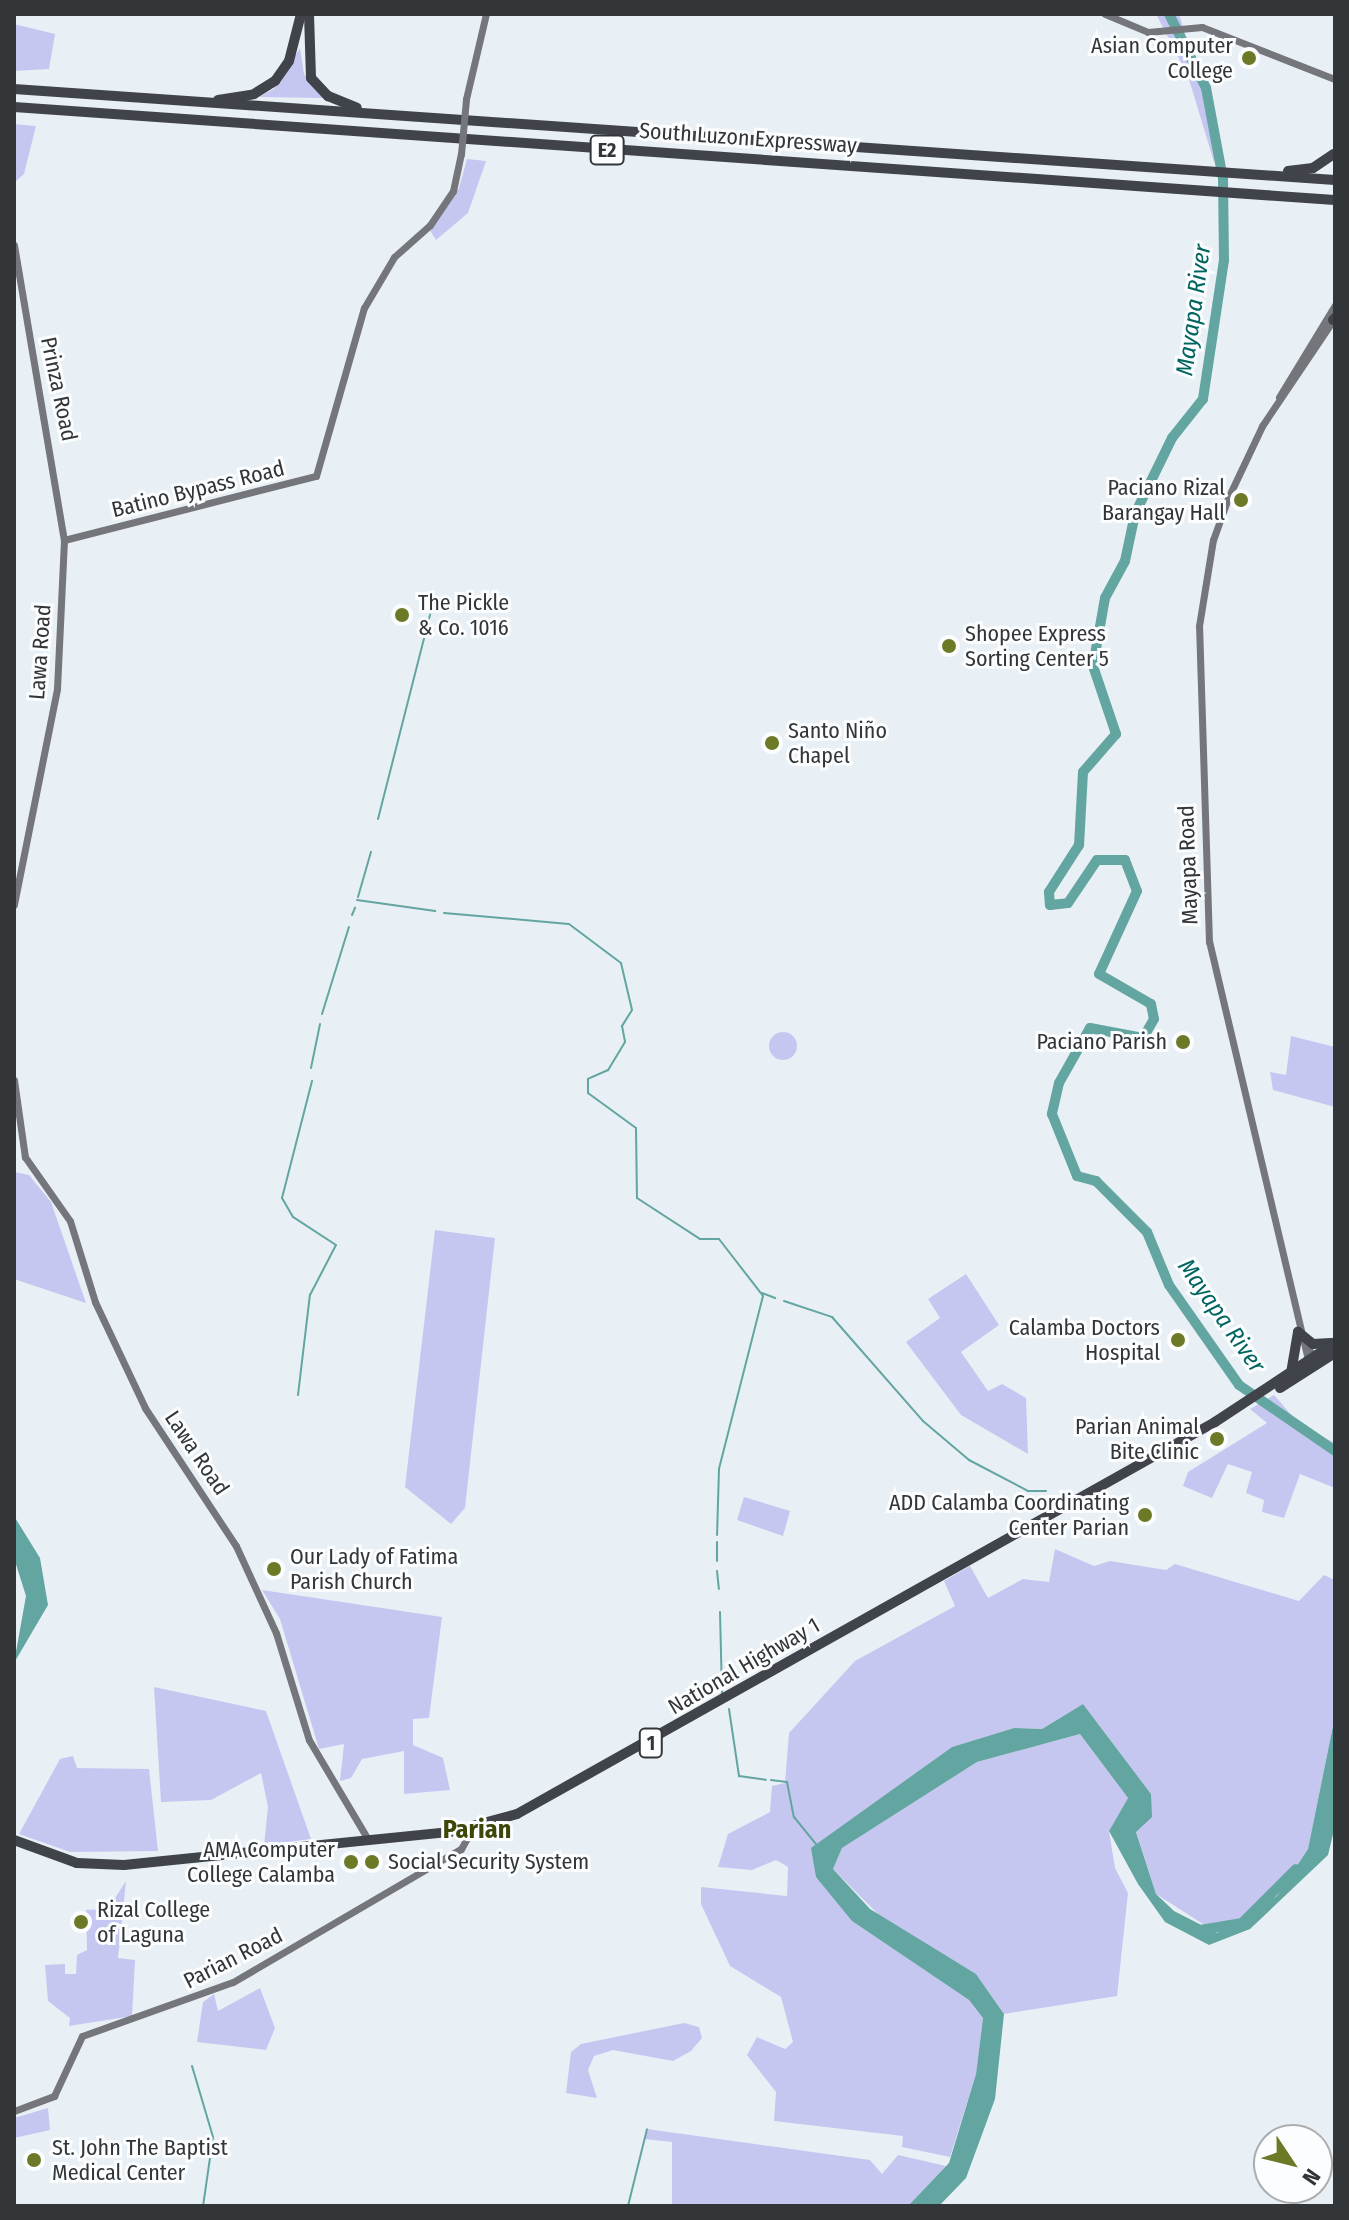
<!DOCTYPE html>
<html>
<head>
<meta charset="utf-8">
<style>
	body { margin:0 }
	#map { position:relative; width:1349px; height:2220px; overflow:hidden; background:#e8f0f6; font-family:"Fira Sans Condensed",sans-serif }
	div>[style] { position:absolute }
	.green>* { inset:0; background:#c6c7f0 }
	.round { border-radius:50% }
	.water>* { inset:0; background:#63a5a0 }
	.stream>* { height:2px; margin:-1px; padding:0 1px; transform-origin:1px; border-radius:1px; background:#63a5a0 }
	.river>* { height:10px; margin:-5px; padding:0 5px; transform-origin:5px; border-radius:5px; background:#63a5a0 }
	.secondary>* { height:7px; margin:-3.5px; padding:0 3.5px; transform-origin:3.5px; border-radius:3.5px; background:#74767b }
	.highway>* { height:10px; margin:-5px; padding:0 5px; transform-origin:5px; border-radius:5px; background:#40444a }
	.secondary-bridge>* { height:7px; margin:-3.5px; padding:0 3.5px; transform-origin:3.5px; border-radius:3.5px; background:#74767b }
	.dots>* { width:22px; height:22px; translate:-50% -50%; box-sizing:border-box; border:4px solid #fbfdfe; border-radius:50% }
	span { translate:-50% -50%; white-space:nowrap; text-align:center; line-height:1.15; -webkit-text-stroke:6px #fbfdfe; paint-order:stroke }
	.shield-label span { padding:2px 6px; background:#fbfdfe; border:2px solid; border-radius:6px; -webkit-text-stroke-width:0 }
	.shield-label { font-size:20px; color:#323638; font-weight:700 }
	.poi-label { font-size:22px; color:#323638 }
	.right { translate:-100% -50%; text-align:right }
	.left { translate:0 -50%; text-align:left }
	.street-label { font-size:22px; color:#323638 }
	.water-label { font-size:24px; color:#00645f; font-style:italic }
	.quarter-label { font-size:26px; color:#3e460a; font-weight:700 }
	.frame { position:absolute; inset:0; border:16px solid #323638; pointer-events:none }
	.north { position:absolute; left:1253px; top:2124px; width:80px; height:80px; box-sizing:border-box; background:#fbfdfe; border:2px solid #abadaf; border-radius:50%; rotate:125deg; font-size:22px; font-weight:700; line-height:32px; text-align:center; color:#323638 }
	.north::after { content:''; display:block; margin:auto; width:28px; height:36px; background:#6c7926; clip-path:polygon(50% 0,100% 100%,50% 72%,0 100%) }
</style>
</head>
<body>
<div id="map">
	<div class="green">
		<div style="clip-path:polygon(1156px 14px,1179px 14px,1225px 163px,1214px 162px,1188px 76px)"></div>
		<div style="clip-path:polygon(14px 24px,55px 34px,49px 69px,14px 71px)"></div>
		<div style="clip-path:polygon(300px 48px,304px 74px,323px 98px,259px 97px,274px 89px)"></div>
		<div style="clip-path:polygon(14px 124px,36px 126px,24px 174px,14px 183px)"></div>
		<div style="clip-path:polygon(467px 159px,486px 161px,468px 213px,436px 240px,428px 227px,459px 188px)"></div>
		<div class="round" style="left:769px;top:1032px;width:28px;height:28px"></div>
		<div style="clip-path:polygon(1291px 1036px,1335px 1047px,1335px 1107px,1273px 1090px,1270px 1072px,1286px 1075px)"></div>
		<div style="clip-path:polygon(14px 1172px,29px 1175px,51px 1202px,86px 1303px,14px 1279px)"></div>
		<div style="clip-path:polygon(435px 1230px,495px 1238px,465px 1508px,451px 1524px,405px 1487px)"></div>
		<div style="clip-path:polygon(966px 1274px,999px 1325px,961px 1352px,988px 1391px,1002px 1384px,1026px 1398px,1028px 1454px,961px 1415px,906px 1342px,940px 1318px,928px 1299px)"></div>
		<div style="clip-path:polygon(1274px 1395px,1302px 1427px,1335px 1443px,1335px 1488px,1300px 1474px,1284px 1518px,1262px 1512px,1264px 1500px,1246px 1493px,1252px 1472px,1228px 1464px,1212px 1498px,1183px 1486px,1188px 1472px,1267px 1423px,1250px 1409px)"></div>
		<div style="clip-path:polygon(744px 1497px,790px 1511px,783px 1536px,737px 1520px)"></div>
		<div style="clip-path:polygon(1055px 1549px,1094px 1566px,1110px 1561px,1166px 1570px,1175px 1564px,1299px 1601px,1324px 1575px,1335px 1580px,1335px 1716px,1308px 1849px,1277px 1896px,1217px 1933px,1156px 1894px,1136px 1831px,1151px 1794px,1083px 1704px,1042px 1729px,1014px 1728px,952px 1747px,812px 1848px,852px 1921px,969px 2000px,983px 2018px,976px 2074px,950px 2157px,902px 2147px,903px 2136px,774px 2121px,776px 2092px,747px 2055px,757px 2037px,785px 2049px,793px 2042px,781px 1997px,730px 1966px,701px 1904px,701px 1887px,787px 1896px,788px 1867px,776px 1860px,752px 1870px,718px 1867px,728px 1834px,770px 1812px,772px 1786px,785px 1783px,789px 1733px,855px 1661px,955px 1606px,944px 1581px,970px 1566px,988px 1598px,1023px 1579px,1049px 1582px)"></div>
		<div style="clip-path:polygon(262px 1590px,442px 1617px,429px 1718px,413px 1719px,413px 1745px,443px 1758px,450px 1790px,404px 1794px,404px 1751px,362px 1759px,351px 1778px,340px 1781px,344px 1744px,319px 1749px,280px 1619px)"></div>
		<div style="clip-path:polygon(154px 1687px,266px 1711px,311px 1839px,264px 1845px,268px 1807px,261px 1773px,211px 1800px,161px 1802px)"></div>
		<div style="clip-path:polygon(1080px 1734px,1128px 1798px,1109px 1831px,1115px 1868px,1128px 1893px,1117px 1996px,1004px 2014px,976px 1974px,882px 1918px,833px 1869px,842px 1848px,977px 1762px)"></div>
		<div style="clip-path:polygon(73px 1756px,77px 1768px,149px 1769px,158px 1851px,70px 1852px,19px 1834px,60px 1759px)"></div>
		<div style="clip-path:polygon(126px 1881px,118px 1958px,135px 1960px,132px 2016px,69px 2026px,70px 2018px,48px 2001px,45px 1965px,65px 1964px,65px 1974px,76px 1974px,77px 1955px,87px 1950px,86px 1910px,108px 1909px)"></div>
		<div style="clip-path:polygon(260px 1988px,275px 2028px,266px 2050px,197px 2042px,203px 2002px,214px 1994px,218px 2011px)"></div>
		<div style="clip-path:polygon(684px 2023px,699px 2027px,702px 2038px,691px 2051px,673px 2061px,613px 2050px,594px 2056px,588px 2070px,597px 2098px,566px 2093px,571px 2052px,581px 2044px)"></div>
		<div style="clip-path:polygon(48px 2108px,50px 2130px,14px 2138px,14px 2118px)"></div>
		<div style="clip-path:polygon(647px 2129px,870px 2160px,882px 2174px,898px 2155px,946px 2166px,908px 2206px,672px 2206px,672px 2142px,644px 2139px)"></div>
	</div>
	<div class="water">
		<div style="clip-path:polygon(14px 1516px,40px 1558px,48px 1605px,14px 1663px,26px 1596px,14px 1558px)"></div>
		<div style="clip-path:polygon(1083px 1704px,1151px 1794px,1152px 1817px,1136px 1832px,1156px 1894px,1174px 1911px,1217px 1933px,1277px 1896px,1308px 1849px,1335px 1716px,1335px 1826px,1328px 1855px,1250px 1929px,1209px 1945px,1165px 1922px,1138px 1884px,1109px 1831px,1128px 1798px,1080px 1734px,977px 1762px,842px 1848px,833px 1869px,870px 1909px,976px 1974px,1004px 2014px,995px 2099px,966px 2178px,939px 2206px,908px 2206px,949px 2163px,976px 2074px,983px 2018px,969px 2000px,852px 1921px,816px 1877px,811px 1848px,952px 1747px,1014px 1728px,1042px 1729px)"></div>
	</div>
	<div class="stream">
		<div style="left:378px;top:819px;width:211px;rotate:-75.7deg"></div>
		<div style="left:358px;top:897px;width:47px;rotate:-73.9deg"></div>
		<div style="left:357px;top:900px;width:79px;rotate:8deg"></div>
		<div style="left:444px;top:913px;width:125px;rotate:5deg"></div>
		<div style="left:569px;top:924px;width:65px;rotate:36.9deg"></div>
		<div style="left:621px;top:963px;width:48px;rotate:76.8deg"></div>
		<div style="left:632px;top:1010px;width:19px;rotate:122deg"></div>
		<div style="left:622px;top:1026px;width:16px;rotate:79deg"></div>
		<div style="left:625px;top:1042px;width:33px;rotate:121deg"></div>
		<div style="left:608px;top:1070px;width:22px;rotate:156deg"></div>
		<div style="left:588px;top:1079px;width:14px;rotate:90deg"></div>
		<div style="left:588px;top:1093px;width:59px;rotate:36.1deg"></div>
		<div style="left:636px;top:1128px;width:70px;rotate:89.2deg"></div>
		<div style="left:637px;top:1198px;width:75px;rotate:33.1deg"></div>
		<div style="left:700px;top:1239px;width:19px"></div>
		<div style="left:719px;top:1239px;width:72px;rotate:52.3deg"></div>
		<div style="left:763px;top:1296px;width:179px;rotate:104.3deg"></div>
		<div style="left:719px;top:1469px;width:66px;rotate:91.7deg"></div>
		<div style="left:352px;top:915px;width:8px;rotate:-67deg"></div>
		<div style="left:322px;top:1014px;width:91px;rotate:-72.8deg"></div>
		<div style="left:311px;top:1068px;width:45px;rotate:-78.4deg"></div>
		<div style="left:762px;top:1293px;width:14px;rotate:21deg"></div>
		<div style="left:784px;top:1301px;width:51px;rotate:18.4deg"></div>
		<div style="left:832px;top:1317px;width:138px;rotate:48.8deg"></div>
		<div style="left:923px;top:1421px;width:60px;rotate:40.3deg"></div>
		<div style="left:969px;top:1460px;width:67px;rotate:27.7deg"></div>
		<div style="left:1028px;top:1491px;width:18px"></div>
		<div style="left:298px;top:1395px;width:101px;rotate:-83.2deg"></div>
		<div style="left:310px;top:1295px;width:56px;rotate:-62.5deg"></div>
		<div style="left:336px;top:1245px;width:51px;rotate:-146.9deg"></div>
		<div style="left:293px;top:1217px;width:22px;rotate:-120deg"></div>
		<div style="left:282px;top:1198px;width:121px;rotate:-75.6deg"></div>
		<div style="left:717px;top:1542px;width:19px;rotate:90deg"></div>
		<div style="left:717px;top:1571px;width:18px;rotate:84deg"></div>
		<div style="left:720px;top:1612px;width:82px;rotate:88.6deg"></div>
		<div style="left:729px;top:1709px;width:68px;rotate:81.5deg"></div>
		<div style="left:739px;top:1776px;width:27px;rotate:8deg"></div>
		<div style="left:771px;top:1780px;width:16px;rotate:7deg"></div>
		<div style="left:787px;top:1782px;width:36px;rotate:79deg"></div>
		<div style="left:794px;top:1817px;width:35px;rotate:51deg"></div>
		<div style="left:192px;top:2066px;width:74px;rotate:73.5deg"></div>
		<div style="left:213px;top:2137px;width:70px;rotate:98.2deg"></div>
		<div style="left:628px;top:2206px;width:79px;rotate:-76.1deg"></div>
	</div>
	<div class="river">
		<div style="left:1169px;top:14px;width:83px;rotate:63.4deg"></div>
		<div style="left:1206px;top:88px;width:93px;rotate:79.4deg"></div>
		<div style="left:1223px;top:179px;width:81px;rotate:89.3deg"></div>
		<div style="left:1224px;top:260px;width:141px;rotate:98.6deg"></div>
		<div style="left:1203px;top:399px;width:50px;rotate:128.5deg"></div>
		<div style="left:1172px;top:438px;width:85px;rotate:116deg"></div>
		<div style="left:1135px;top:514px;width:48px;rotate:102deg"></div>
		<div style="left:1125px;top:561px;width:42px;rotate:118.4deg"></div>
		<div style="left:1105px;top:598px;width:69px;rotate:100deg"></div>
		<div style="left:1093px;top:666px;width:72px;rotate:71.3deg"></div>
		<div style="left:1116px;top:734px;width:50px;rotate:131deg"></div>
		<div style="left:1083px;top:772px;width:73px;rotate:93.1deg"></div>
		<div style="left:1079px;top:845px;width:56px;rotate:122.6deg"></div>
		<div style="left:1049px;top:892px;width:13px;rotate:86deg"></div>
		<div style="left:1050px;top:905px;width:18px;rotate:-6deg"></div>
		<div style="left:1068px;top:903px;width:52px;rotate:-56deg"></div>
		<div style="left:1097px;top:860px;width:28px"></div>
		<div style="left:1125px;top:860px;width:33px;rotate:69deg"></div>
		<div style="left:1137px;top:891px;width:91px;rotate:114.6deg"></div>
		<div style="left:1099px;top:974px;width:60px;rotate:30deg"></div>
		<div style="left:1151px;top:1004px;width:15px;rotate:79deg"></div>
		<div style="left:1154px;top:1019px;width:22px;rotate:120deg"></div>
		<div style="left:1143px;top:1038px;width:54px;rotate:-169.3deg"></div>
		<div style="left:1090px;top:1028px;width:63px;rotate:119.4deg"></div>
		<div style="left:1059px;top:1083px;width:32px;rotate:103deg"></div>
		<div style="left:1052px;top:1114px;width:67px;rotate:68deg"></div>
		<div style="left:1077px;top:1176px;width:20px;rotate:15deg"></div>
		<div style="left:1096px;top:1181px;width:72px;rotate:45deg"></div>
		<div style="left:1147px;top:1232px;width:57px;rotate:67.5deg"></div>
		<div style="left:1169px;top:1285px;width:122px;rotate:55deg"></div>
		<div style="left:1239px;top:1385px;width:116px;rotate:34.5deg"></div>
		<div style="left:1200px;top:1930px;width:43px;rotate:-9.5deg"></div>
		<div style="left:1242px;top:1923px;width:76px;rotate:-45deg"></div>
	</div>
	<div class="secondary">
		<div style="left:1105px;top:14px;width:47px;rotate:22.7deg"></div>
		<div style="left:1148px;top:32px;width:54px;rotate:-5.3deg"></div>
		<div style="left:1202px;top:27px;width:143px;rotate:21.4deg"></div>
		<div style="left:466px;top:99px;width:87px;rotate:-76.8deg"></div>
		<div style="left:14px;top:245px;width:299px;rotate:80.4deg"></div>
		<div style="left:64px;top:540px;width:149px;rotate:92.7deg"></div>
		<div style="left:57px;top:689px;width:220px;rotate:101.3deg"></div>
		<div style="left:1279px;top:397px;width:108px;rotate:-58.7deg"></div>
		<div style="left:64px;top:540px;width:260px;rotate:-14.3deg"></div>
		<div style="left:316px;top:476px;width:175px;rotate:-74.1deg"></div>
		<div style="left:364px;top:308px;width:59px;rotate:-59.5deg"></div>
		<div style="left:394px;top:257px;width:48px;rotate:-41.6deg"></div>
		<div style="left:430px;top:225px;width:41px;rotate:-55.9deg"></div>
		<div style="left:453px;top:191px;width:38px;rotate:-78deg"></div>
		<div style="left:14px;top:1080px;width:78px;rotate:81.9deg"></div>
		<div style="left:25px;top:1157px;width:78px;rotate:54.9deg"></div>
		<div style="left:70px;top:1221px;width:85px;rotate:72.8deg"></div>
		<div style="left:95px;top:1302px;width:117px;rotate:64.7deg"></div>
		<div style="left:145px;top:1408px;width:165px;rotate:56.6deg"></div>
		<div style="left:236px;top:1546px;width:96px;rotate:65.3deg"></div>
		<div style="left:276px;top:1633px;width:112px;rotate:72.9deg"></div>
		<div style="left:309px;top:1740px;width:117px;rotate:59.3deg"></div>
		<div style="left:1301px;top:1337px;width:27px;rotate:57deg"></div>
		<div style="left:1309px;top:1364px;width:434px;rotate:-103.3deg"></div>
		<div style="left:1209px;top:942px;width:316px;rotate:-91.8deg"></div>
		<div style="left:1199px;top:626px;width:87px;rotate:-80.8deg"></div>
		<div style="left:1213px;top:540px;width:45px;rotate:-70.3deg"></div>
		<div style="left:1228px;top:498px;width:80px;rotate:-64.7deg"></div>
		<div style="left:1262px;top:426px;width:129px;rotate:-56.1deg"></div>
		<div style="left:14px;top:2111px;width:43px;rotate:-20.6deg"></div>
		<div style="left:54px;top:2096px;width:66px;rotate:-65deg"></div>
		<div style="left:82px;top:2036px;width:160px;rotate:-19.7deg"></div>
		<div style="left:233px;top:1982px;width:264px;rotate:-30.3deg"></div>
		<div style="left:461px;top:1849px;width:25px;rotate:-61deg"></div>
	</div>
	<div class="highway">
		<div style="left:309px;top:14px;width:64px;rotate:88.2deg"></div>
		<div style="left:311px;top:78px;width:25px;rotate:47deg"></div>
		<div style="left:328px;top:96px;width:31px;rotate:22deg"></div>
		<div style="left:14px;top:89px;width:1324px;rotate:3.94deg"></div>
		<div style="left:218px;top:100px;width:36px;rotate:-9deg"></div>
		<div style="left:254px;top:94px;width:25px;rotate:-32deg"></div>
		<div style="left:275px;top:81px;width:24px;rotate:-55deg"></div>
		<div style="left:289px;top:61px;width:49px;rotate:-75.7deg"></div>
		<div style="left:14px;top:107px;width:1324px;rotate:4.03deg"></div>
		<div style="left:1288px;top:171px;width:25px;rotate:-7deg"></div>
		<div style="left:1313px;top:168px;width:25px;rotate:-34deg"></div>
		<div style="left:1333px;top:320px;width:3px;rotate:-45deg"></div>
		<div style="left:1298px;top:1332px;width:19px;rotate:39deg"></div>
		<div style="left:1313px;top:1344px;width:22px;rotate:-3deg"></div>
		<div style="left:1291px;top:1373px;width:42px;rotate:-80.3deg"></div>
		<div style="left:1280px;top:1388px;width:65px;rotate:-32.5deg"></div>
		<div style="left:14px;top:1840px;width:67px;rotate:20.1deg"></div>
		<div style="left:77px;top:1863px;width:47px;rotate:2.4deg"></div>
		<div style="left:124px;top:1865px;width:328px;rotate:-5.8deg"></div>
		<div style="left:450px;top:1832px;width:69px;rotate:-15deg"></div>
		<div style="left:517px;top:1814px;width:801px;rotate:-29.32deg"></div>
		<div style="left:1215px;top:1422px;width:144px;rotate:-33.4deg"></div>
	</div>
	<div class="secondary-bridge">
		<div style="left:461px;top:154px;width:55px;rotate:-84.8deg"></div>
	</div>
	<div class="dots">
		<div style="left:1249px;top:58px;background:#6c7926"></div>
		<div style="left:1241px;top:500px;background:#6c7926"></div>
		<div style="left:402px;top:615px;background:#6c7926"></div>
		<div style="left:949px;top:646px;background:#6c7926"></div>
		<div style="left:772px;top:743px;background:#6c7926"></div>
		<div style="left:1183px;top:1042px;background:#6c7926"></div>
		<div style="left:1178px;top:1340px;background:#6c7926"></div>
		<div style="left:1217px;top:1439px;background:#6c7926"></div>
		<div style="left:1145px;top:1515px;background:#6c7926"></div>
		<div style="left:274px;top:1569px;background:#6c7926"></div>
		<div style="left:351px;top:1862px;background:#6c7926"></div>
		<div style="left:372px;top:1862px;background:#6c7926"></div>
		<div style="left:81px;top:1922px;background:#6c7926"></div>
		<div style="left:34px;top:2160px;background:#6c7926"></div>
	</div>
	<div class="shield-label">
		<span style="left:607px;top:150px">E2</span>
		<span style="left:651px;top:1743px">1</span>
	</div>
	<div class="poi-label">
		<span class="right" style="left:1233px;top:58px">Asian Computer<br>College</span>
		<span class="right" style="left:1225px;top:500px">Paciano Rizal<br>Barangay Hall</span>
		<span class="left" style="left:418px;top:615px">The Pickle<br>&amp; Co. 1016</span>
		<span class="left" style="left:965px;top:646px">Shopee Express<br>Sorting Center 5</span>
		<span class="left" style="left:788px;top:743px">Santo Niño<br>Chapel</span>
		<span class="right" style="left:1167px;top:1042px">Paciano Parish</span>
		<span class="right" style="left:1160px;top:1340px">Calamba Doctors<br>Hospital</span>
		<span class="right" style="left:1199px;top:1439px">Parian Animal<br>Bite Clinic</span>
		<span class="right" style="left:1129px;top:1515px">ADD Calamba Coordinating<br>Center Parian</span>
		<span class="left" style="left:290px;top:1569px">Our Lady of Fatima<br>Parish Church</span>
		<span class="right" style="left:335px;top:1862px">AMA Computer<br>College Calamba</span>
		<span class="left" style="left:388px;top:1862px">Social Security System</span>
		<span class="left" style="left:97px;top:1922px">Rizal College<br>of Laguna</span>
		<span class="left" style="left:52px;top:2160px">St. John The Baptist<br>Medical Center</span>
	</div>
	<div class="street-label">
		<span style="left:748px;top:138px;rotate:4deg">South Luzon Expressway</span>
		<span style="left:59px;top:389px;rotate:78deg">Prinza Road</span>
		<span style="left:198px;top:489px;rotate:-14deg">Batino Bypass Road</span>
		<span style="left:40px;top:652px;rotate:-86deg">Lawa Road</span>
		<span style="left:1188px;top:865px;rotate:-92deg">Mayapa Road</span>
		<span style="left:197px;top:1453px;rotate:56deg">Lawa Road</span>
		<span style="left:744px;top:1666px;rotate:-30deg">National Highway 1</span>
		<span style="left:233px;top:1958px;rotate:-27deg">Parian Road</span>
	</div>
	<div class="water-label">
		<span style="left:1194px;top:310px;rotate:-82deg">Mayapa River</span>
		<span style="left:1221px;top:1316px;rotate:55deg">Mayapa River</span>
	</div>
	<div class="quarter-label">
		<span style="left:477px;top:1830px">Parian</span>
	</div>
	<div class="frame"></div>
	<div class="north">N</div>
</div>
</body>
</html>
